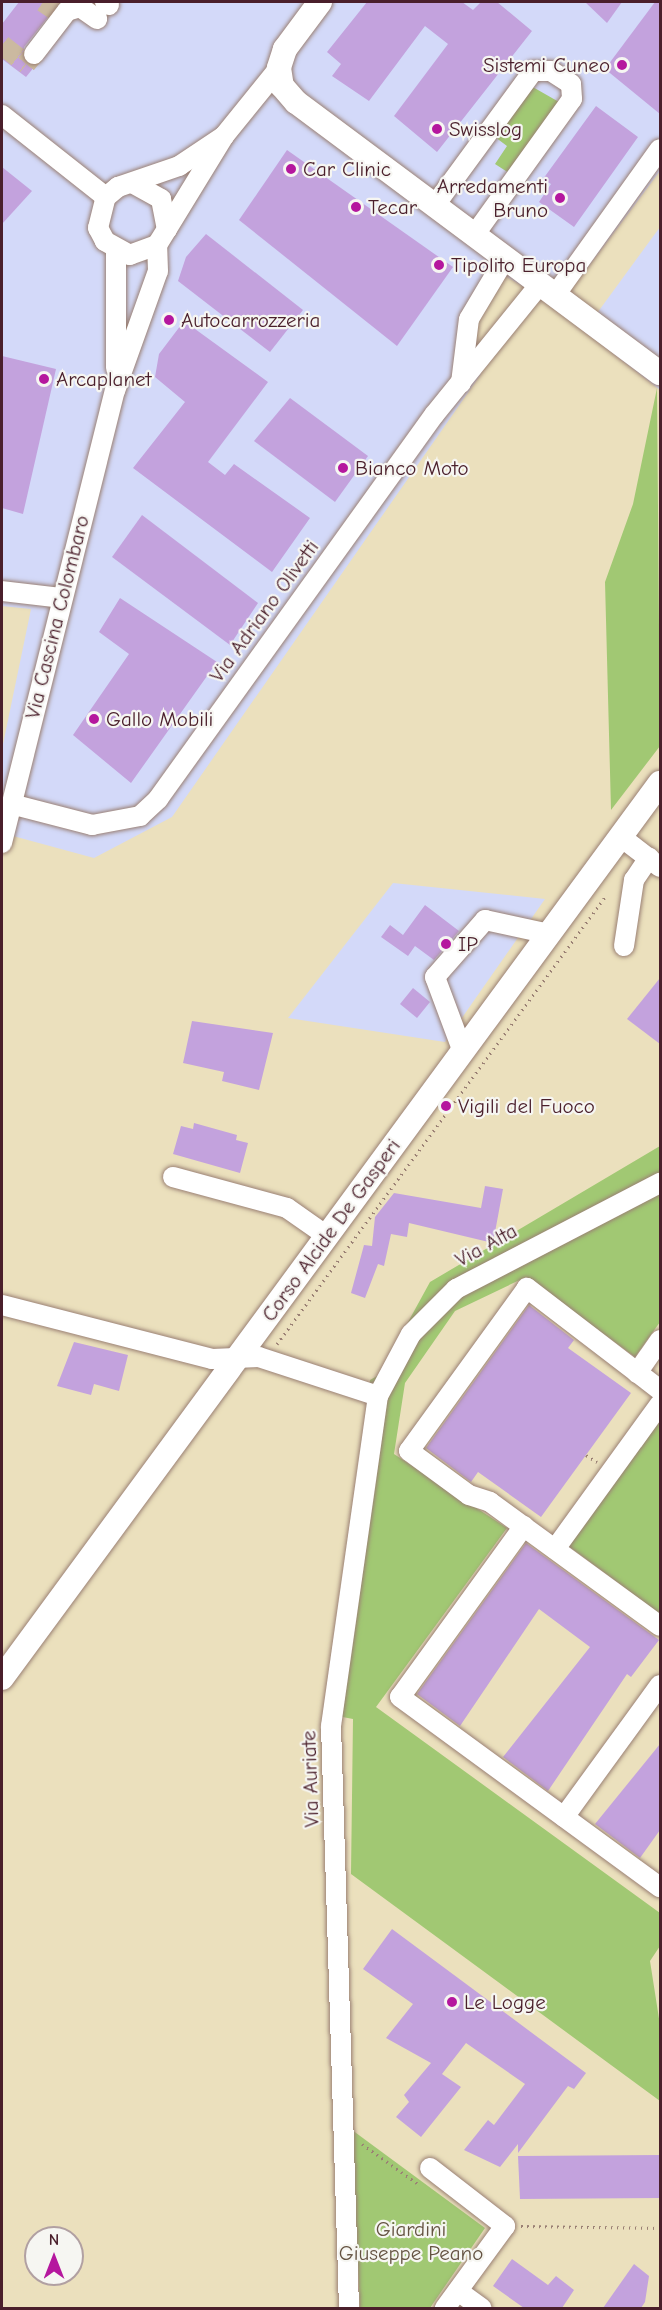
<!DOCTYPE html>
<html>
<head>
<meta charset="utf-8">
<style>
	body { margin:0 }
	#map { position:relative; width:662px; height:2310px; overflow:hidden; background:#ebe0bd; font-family:"Comic Neue",sans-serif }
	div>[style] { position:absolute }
	.built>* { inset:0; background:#d3d9f9 }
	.green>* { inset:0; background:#a1c873 }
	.building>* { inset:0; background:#c3a2dd }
	.minor-tunnel>* { height:20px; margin-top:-10px; transform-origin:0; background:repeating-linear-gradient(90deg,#cbb9a0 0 20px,transparent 0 30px) }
	.path>* { height:3px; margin-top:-1.5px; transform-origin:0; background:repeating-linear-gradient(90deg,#9a8074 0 1.5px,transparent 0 6px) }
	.roads { filter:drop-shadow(0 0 2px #9a8074) drop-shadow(0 0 2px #9a8074) }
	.minor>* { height:20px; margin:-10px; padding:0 10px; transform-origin:10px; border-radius:10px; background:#fff }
	.major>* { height:24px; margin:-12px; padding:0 12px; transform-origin:12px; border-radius:12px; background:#fff }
	.dots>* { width:16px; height:16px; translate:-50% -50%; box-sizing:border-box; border:3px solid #f6f6f2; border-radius:50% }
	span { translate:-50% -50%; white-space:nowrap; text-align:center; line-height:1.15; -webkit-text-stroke:4.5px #f6f6f2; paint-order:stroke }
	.poi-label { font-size:21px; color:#4a1f2b }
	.right { translate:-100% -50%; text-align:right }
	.left { translate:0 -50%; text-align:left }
	.street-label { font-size:21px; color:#4a1f2b }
	.park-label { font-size:21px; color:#645241 }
	.frame { position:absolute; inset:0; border:3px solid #4a1f2b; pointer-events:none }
	.north { position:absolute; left:24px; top:2226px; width:60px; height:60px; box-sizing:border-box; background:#f6f6f2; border:2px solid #b1a0a2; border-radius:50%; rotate:0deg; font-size:16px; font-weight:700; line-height:24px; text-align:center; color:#4a1f2b }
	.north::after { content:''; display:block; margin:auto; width:21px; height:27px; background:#b5179e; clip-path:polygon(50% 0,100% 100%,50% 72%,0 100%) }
</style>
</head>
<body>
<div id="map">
	<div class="built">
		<div style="clip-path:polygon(2px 2px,660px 2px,660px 171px,583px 274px,540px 297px,504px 275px,478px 315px,469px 364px,481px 374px,172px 817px,94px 858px,2px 833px,2px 749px,31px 609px,2px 606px)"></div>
		<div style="clip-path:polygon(660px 227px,660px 390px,584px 331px)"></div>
		<div style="clip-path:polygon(393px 883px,545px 899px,445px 1042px,288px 1018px)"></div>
	</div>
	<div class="green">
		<div style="clip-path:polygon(531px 86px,559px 102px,509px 173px,495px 164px,507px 146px,495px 137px)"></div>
		<div style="clip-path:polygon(657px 388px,660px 746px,611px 810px,605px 582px,633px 504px)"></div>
		<div style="clip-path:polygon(660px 1146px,660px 1322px,635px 1357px,526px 1277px,455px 1311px,405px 1383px,394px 1454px,507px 1528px,376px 1707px,660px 1913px,660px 1946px,650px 1961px,660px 2025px,660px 2101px,351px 1874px,353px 1719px,327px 1714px,370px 1380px,379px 1375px,430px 1282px)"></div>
		<div style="clip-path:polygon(660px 1417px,660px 1614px,567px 1545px)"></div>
		<div style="clip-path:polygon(352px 2130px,485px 2228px,430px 2308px,360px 2308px)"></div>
	</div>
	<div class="building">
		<div style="clip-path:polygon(19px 2px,60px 2px,24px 47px,23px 59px,35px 66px,26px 77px,2px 59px,2px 24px)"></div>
		<div style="clip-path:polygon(367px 2px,462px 2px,473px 10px,481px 2px,497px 2px,532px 31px,437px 152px,394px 116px,448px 44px,425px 26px,369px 101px,332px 76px,341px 64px,327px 52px)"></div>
		<div style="clip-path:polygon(585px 2px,622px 2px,607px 23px)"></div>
		<div style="clip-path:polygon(655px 2px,660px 2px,660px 114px,605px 69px)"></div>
		<div style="clip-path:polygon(596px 106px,638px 137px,574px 227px,539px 202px,551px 184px,543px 179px)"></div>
		<div style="clip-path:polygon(287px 150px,453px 267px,397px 346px,239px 220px)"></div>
		<div style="clip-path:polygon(2px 167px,32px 191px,2px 224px)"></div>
		<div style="clip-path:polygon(206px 234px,303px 310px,270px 352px,178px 281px,186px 257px)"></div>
		<div style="clip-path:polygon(184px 321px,268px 382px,208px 462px,225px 475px,234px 464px,310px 518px,272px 572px,133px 468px,185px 402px,155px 377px,159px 354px)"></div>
		<div style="clip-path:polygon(2px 356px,56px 369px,23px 514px,2px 508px)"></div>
		<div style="clip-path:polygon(290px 398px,368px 456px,335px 502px,254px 441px)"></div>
		<div style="clip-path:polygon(142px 515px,258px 603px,230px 645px,112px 557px)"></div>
		<div style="clip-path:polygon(120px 598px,217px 662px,131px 783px,73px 735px,129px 654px,99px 632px)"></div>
		<div style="clip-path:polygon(425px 905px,459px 931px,434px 960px,415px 946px,408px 956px,381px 937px,390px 925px,403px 935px)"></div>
		<div style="clip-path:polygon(660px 978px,660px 1044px,627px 1019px)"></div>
		<div style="clip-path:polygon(413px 988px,430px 1002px,417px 1018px,400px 1004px)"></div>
		<div style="clip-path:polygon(192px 1021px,273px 1033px,259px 1090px,222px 1081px,224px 1072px,183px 1063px)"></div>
		<div style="clip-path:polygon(194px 1123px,237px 1135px,236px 1140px,248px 1143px,240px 1173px,173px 1154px,181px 1126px,193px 1129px)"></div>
		<div style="clip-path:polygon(485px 1186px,503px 1189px,493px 1243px,409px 1223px,407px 1237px,391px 1234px,384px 1266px,378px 1264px,365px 1298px,351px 1293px,364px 1245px,372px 1246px,375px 1217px,394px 1193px,481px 1208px)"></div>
		<div style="clip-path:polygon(529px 1305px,574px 1340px,568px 1348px,631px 1393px,541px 1517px,478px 1472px,471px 1482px,426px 1448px)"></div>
		<div style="clip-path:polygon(74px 1342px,128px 1355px,119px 1391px,94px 1384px,91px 1395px,57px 1386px)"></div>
		<div style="clip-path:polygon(526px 1543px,659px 1640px,631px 1677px,627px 1674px,548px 1791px,503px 1757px,590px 1647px,539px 1609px,460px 1726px,417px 1694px)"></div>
		<div style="clip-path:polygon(660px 1744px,660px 1830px,640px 1858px,595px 1824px)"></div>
		<div style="clip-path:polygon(392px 1929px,586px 2073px,574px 2089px,568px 2086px,518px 2153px,518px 2144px,500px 2167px,464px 2150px,488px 2120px,494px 2125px,525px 2084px,466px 2043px,442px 2074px,461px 2087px,421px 2137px,396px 2117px,409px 2102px,404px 2095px,431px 2063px,386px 2038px,413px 2004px,363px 1969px)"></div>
		<div style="clip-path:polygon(660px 2155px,660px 2198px,520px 2199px,518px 2156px)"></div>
		<div style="clip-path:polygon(512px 2259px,548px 2285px,556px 2276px,574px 2290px,562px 2308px,524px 2308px,493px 2286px)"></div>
		<div style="clip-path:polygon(634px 2264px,649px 2276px,645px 2302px,641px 2308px,603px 2308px)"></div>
	</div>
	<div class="minor-tunnel">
		<div style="left:43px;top:2px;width:16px;rotate:35deg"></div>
		<div style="left:2px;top:45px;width:31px;rotate:38deg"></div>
		<div style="left:26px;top:64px;width:13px;rotate:-51deg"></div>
	</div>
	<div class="path">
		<div style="left:277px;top:1344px;width:554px;rotate:-53.73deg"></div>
		<div style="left:586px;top:1455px;width:13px;rotate:32deg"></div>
		<div style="left:362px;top:2144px;width:69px;rotate:35.5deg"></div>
		<div style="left:521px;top:2226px;width:139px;rotate:0.8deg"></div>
	</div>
	<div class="roads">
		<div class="minor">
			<div style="left:105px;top:2px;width:5px;rotate:37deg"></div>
			<div style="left:34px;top:54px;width:54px;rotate:-52.5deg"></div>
			<div style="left:67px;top:11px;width:14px;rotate:-17deg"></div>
			<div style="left:80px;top:7px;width:21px;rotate:35deg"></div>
			<div style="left:2px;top:115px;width:132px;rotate:38.3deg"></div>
			<div style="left:134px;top:184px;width:31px;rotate:29deg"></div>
			<div style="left:161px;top:199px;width:31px;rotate:79deg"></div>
			<div style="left:167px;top:229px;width:19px;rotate:122deg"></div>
			<div style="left:157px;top:245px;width:29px;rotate:160deg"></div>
			<div style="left:130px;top:255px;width:29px;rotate:-151deg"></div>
			<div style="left:105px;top:241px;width:15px;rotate:-118deg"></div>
			<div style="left:98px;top:228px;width:32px;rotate:-76deg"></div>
			<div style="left:106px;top:197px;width:16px;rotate:-40deg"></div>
			<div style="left:118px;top:187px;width:65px;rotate:-19deg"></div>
			<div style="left:179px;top:166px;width:54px;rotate:-33.7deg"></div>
			<div style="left:435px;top:205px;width:166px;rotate:-53.8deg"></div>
			<div style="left:533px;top:71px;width:18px"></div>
			<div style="left:551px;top:71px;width:24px;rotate:33deg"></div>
			<div style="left:571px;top:84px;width:15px;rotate:86deg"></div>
			<div style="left:572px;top:99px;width:166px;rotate:125.7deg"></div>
			<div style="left:167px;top:229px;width:109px;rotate:-58.5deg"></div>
			<div style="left:224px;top:136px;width:87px;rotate:-51deg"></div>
			<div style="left:556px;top:294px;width:178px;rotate:-54.4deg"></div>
			<div style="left:116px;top:368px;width:117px;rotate:-90deg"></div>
			<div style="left:461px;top:383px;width:64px;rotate:-82.9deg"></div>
			<div style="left:469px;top:319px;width:72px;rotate:-59.2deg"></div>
			<div style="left:2px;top:591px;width:60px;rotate:6.7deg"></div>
			<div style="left:11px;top:804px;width:84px;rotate:14.5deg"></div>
			<div style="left:92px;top:825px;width:49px;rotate:-10.6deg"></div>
			<div style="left:140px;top:816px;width:25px;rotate:-43deg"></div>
			<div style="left:158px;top:799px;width:473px;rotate:-54.3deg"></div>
			<div style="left:434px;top:415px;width:170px;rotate:-51deg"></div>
			<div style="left:621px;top:837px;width:49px;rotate:37.6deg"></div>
			<div style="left:2px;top:843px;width:466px;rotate:-76deg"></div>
			<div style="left:115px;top:391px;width:127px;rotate:-70.3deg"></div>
			<div style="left:158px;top:271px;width:26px;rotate:-92deg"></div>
			<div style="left:624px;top:946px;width:67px;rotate:-81.4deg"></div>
			<div style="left:634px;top:880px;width:27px;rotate:-56deg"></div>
			<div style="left:463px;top:1052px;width:80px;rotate:-110.5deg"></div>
			<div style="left:435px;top:977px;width:76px;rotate:-48.7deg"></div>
			<div style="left:485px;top:920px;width:66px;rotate:12.2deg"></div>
			<div style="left:173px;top:1177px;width:118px;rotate:15.2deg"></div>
			<div style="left:287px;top:1208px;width:49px;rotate:35deg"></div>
			<div style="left:2px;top:1305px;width:217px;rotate:14.4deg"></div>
			<div style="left:212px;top:1359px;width:47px;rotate:-2.4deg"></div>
			<div style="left:259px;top:1357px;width:125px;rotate:18.1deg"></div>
			<div style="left:637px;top:1373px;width:40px;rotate:-55.1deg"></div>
			<div style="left:660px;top:1390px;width:168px;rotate:-142.5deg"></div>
			<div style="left:527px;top:1288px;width:201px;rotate:125.9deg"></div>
			<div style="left:409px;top:1451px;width:74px;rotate:36.3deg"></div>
			<div style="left:469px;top:1495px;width:22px;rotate:18deg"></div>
			<div style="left:490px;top:1502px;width:210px;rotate:36.1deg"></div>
			<div style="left:524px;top:1526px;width:211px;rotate:125.9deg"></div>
			<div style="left:400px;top:1697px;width:322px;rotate:36.2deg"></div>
			<div style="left:555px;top:1549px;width:179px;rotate:-54.1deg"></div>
			<div style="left:564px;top:1817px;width:163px;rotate:-54deg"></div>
			<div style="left:430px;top:2168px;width:95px;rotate:37.7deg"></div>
			<div style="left:505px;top:2226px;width:102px;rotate:126.2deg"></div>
			<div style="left:458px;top:2291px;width:29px;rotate:36deg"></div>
			<div style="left:349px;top:2308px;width:582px;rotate:-91.77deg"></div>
			<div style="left:331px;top:1726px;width:333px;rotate:-81.9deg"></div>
			<div style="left:378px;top:1396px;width:70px;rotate:-62deg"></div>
			<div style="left:411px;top:1334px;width:64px;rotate:-45deg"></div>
			<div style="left:456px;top:1289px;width:230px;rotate:-27.5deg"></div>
		</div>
		<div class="major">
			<div style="left:320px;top:2px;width:59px;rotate:126.7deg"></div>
			<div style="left:285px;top:49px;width:20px;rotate:108deg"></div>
			<div style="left:279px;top:68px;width:18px;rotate:81deg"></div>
			<div style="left:282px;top:86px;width:21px;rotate:49deg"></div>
			<div style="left:296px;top:102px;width:454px;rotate:36.7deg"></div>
			<div style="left:2px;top:1678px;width:1111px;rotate:-53.68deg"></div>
		</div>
	</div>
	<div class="dots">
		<div style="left:622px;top:65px;background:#b5179e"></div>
		<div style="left:437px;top:129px;background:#b5179e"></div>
		<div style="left:291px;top:169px;background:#b5179e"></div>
		<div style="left:560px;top:198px;background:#b5179e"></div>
		<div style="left:356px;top:207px;background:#b5179e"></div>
		<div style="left:439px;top:265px;background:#b5179e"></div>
		<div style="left:169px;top:320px;background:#b5179e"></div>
		<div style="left:44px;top:379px;background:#b5179e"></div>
		<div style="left:343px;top:468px;background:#b5179e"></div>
		<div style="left:94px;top:719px;background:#b5179e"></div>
		<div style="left:446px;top:944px;background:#b5179e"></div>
		<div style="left:446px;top:1106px;background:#b5179e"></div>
		<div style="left:452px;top:2002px;background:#b5179e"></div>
	</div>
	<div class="poi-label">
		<span class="right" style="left:610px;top:65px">Sistemi Cuneo</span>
		<span class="left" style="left:449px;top:129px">Swisslog</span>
		<span class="left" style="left:303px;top:169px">Car Clinic</span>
		<span class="right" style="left:548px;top:198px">Arredamenti<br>Bruno</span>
		<span class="left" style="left:368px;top:207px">Tecar</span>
		<span class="left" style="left:451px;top:265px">Tipolito Europa</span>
		<span class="left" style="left:181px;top:320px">Autocarrozzeria</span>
		<span class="left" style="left:56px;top:379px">Arcaplanet</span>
		<span class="left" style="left:355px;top:468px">Bianco Moto</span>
		<span class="left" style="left:106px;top:719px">Gallo Mobili</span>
		<span class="left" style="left:458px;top:944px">IP</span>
		<span class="left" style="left:458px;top:1106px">Vigili del Fuoco</span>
		<span class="left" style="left:464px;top:2002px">Le Logge</span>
	</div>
	<div class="street-label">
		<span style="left:264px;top:611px;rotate:-54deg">Via Adriano Olivetti</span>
		<span style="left:57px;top:617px;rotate:-76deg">Via Cascina Colombaro</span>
		<span style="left:331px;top:1230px;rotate:-54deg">Corso Alcide De Gasperi</span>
		<span style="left:486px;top:1245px;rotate:-29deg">Via Alta</span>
		<span style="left:310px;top:1779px;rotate:-92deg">Via Auriate</span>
	</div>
	<div class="park-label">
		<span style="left:411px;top:2241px">Giardini<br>Giuseppe Peano</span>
	</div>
	<div class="frame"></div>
	<div class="north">N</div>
</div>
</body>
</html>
